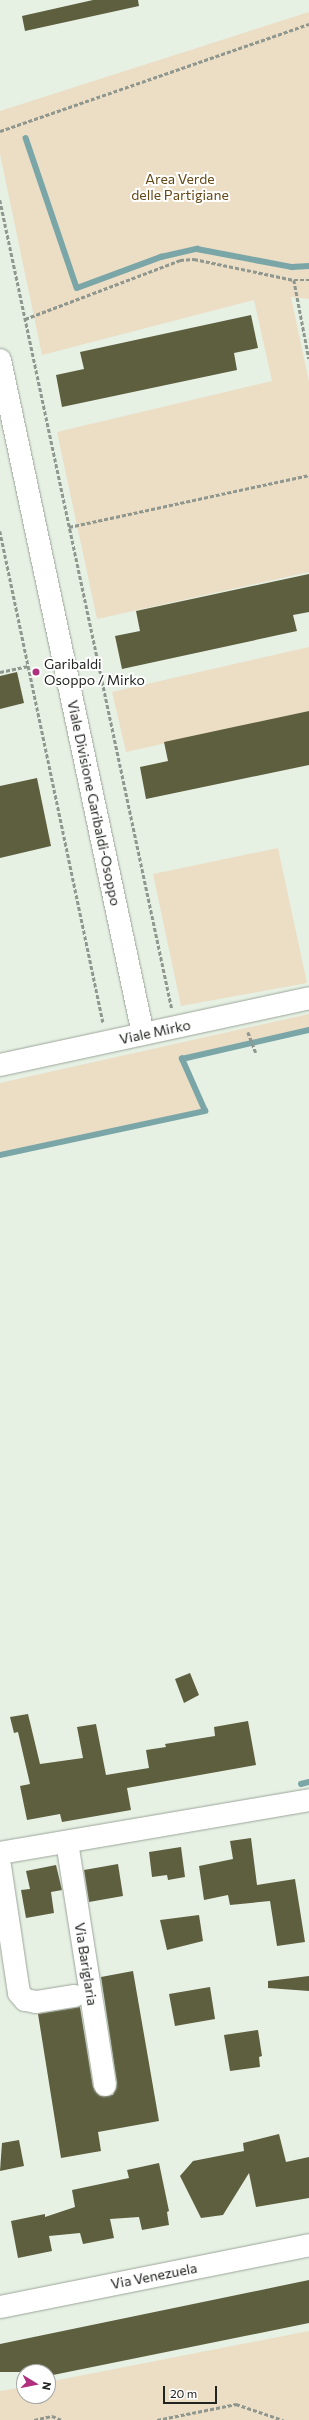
<!DOCTYPE html>
<html>
<head>
<meta charset="utf-8">
<style>
	body { margin:0 }
	#map { position:relative; width:309px; height:2420px; overflow:hidden; background:#e6f1e4; font-family:Commissioner,sans-serif }
	div>[style] { position:absolute }
	.green>* { inset:0; background:#ecddc5 }
	.stream>* { height:5.5px; margin:-2.75px; padding:0 2.75px; transform-origin:2.75px; border-radius:2.75px; background:#7aa6a8 }
	.building>* { inset:0; background:#5e5f3f }
	.path>* { height:2.5px; margin-top:-1.25px; transform-origin:0; background:repeating-linear-gradient(90deg,#8f978e 0 4px,transparent 0 6px) }
	.roads { filter:drop-shadow(0 0 1px #9ca599) drop-shadow(0 0 1px #9ca599) }
	.minor>* { height:22px; margin:-11px; padding:0 11px; transform-origin:11px; border-radius:11px; background:#fff }
	.dots>* { width:11px; height:11px; translate:-50% -50%; box-sizing:border-box; border:2px solid #fff; border-radius:50% }
	span { translate:-50% -50%; white-space:nowrap; text-align:center; line-height:1.15; -webkit-text-stroke:4px #fff; paint-order:stroke }
	.park-label { font-size:14px; color:#654915 }
	.poi-label { font-size:14px; color:#212520 }
	.left { translate:0 -50%; text-align:left }
	.street-label { font-size:14px; color:#212520 }
	.north { position:absolute; left:16px; top:2364px; width:40px; height:40px; box-sizing:border-box; background:#fff; border:1px solid #a6a8a6; border-radius:50%; rotate:100deg; font-size:11px; font-weight:700; line-height:16px; text-align:center; color:#212520 }
	.north::after { content:''; display:block; margin:auto; width:14px; height:18px; background:#b0307d; clip-path:polygon(50% 0,100% 100%,50% 72%,0 100%) }
	.scale { position:absolute; left:163px; top:2386px; width:54px; height:18px; box-sizing:border-box; border:2px solid #212520; border-top:0; padding-left:5px; font-size:12px; line-height:14px; white-space:nowrap; color:#212520; -webkit-text-stroke:3px #fff; paint-order:stroke }
</style>
</head>
<body>
<div id="map">
	<div class="green">
		<div style="clip-path:polygon(309px 12px,309px 299px,291px 297px,309px 382px,309px 572px,97px 619px,57px 432px,272px 381px,254px 300px,42px 355px,0 154px,0 111px)"></div>
		<div style="clip-path:polygon(309px 647px,309px 711px,126px 752px,112px 692px)"></div>
		<div style="clip-path:polygon(278px 848px,307px 983px,181px 1006px,153px 874px)"></div>
		<div style="clip-path:polygon(309px 1014px,309px 1030px,179px 1058px,203px 1110px,0 1153px,0 1083px)"></div>
		<div style="clip-path:polygon(309px 2331px,309px 2420px,0 2420px,0 2391px,24px 2387px,24px 2396px,48px 2396px,48px 2382px)"></div>
	</div>
	<div class="stream">
		<div style="left:26px;top:138px;width:158px;rotate:71.2deg"></div>
		<div style="left:77px;top:288px;width:90px;rotate:-20.3deg"></div>
		<div style="left:161px;top:257px;width:37px;rotate:-13deg"></div>
		<div style="left:197px;top:249px;width:97px;rotate:10.7deg"></div>
		<div style="left:292px;top:267px;width:17px;rotate:-3deg"></div>
		<div style="left:0;top:1155px;width:210px;rotate:-12.1deg"></div>
		<div style="left:205px;top:1111px;width:57px;rotate:-113.9deg"></div>
		<div style="left:182px;top:1059px;width:130px;rotate:-12.9deg"></div>
		<div style="left:301px;top:1784px;width:8px;rotate:-14deg"></div>
	</div>
	<div class="building">
		<div style="clip-path:polygon(93px 0,138px 0,139px 6px,25px 31px,22px 16px)"></div>
		<div style="clip-path:polygon(251px 315px,258px 348px,234px 353px,237px 370px,62px 407px,56px 375px,84px 369px,80px 352px)"></div>
		<div style="clip-path:polygon(309px 574px,309px 612px,293px 615px,297px 631px,122px 669px,115px 636px,140px 631px,136px 611px)"></div>
		<div style="clip-path:polygon(17px 672px,24px 703px,0 709px,0 676px)"></div>
		<div style="clip-path:polygon(309px 711px,309px 765px,146px 799px,140px 767px,168px 761px,164px 742px)"></div>
		<div style="clip-path:polygon(37px 778px,51px 846px,0 858px,0 786px)"></div>
		<div style="clip-path:polygon(190px 1673px,199px 1695px,184px 1703px,175px 1679px)"></div>
		<div style="clip-path:polygon(28px 1714px,40px 1764px,83px 1758px,77px 1727px,96px 1724px,106px 1775px,149px 1768px,146px 1750px,166px 1747px,165px 1744px,215px 1736px,214px 1727px,248px 1721px,256px 1765px,127px 1788px,131px 1810px,62px 1822px,60px 1814px,27px 1820px,20px 1786px,30px 1784px,18px 1732px,14px 1733px,10px 1717px)"></div>
		<div style="clip-path:polygon(251px 1838px,257px 1885px,295px 1879px,305px 1942px,277px 1946px,270px 1901px,230px 1905px,228px 1895px,204px 1900px,199px 1866px,233px 1859px,230px 1841px)"></div>
		<div style="clip-path:polygon(181px 1847px,185px 1877px,168px 1880px,167px 1875px,152px 1877px,149px 1852px)"></div>
		<div style="clip-path:polygon(118px 1864px,123px 1896px,89px 1902px,84px 1870px)"></div>
		<div style="clip-path:polygon(56px 1865px,62px 1890px,51px 1892px,54px 1913px,26px 1918px,21px 1890px,30px 1889px,26px 1871px)"></div>
		<div style="clip-path:polygon(199px 1915px,203px 1941px,167px 1950px,160px 1920px)"></div>
		<div style="clip-path:polygon(133px 1971px,159px 2121px,98px 2132px,101px 2151px,61px 2158px,38px 2014px,80px 2007px,93px 2087px,100px 2096px,113px 2095px,117px 2083px,101px 1977px)"></div>
		<div style="clip-path:polygon(309px 1976px,309px 1991px,268px 1988px,268px 1981px)"></div>
		<div style="clip-path:polygon(210px 1987px,215px 2019px,175px 2026px,169px 1994px)"></div>
		<div style="clip-path:polygon(258px 2030px,262px 2056px,259px 2057px,260px 2067px,230px 2071px,224px 2035px)"></div>
		<div style="clip-path:polygon(279px 2134px,286px 2162px,309px 2157px,309px 2198px,256px 2207px,249px 2173px,223px 2215px,201px 2218px,180px 2176px,193px 2161px,244px 2151px,243px 2143px)"></div>
		<div style="clip-path:polygon(19px 2140px,24px 2166px,0 2171px,2px 2143px)"></div>
		<div style="clip-path:polygon(159px 2163px,169px 2211px,167px 2212px,169px 2225px,142px 2230px,139px 2217px,110px 2219px,114px 2238px,83px 2244px,80px 2233px,49px 2236px,52px 2251px,18px 2258px,11px 2221px,45px 2214px,45px 2217px,75px 2207px,72px 2190px,129px 2178px,127px 2170px)"></div>
		<div style="clip-path:polygon(309px 2280px,309px 2323px,48px 2376px,48px 2372px,0 2372px,0 2344px)"></div>
	</div>
	<div class="path">
		<div style="left:0;top:131px;width:327px;rotate:-19.1deg"></div>
		<div style="left:0;top:200px;width:827px;rotate:78deg"></div>
		<div style="left:294px;top:280px;width:80px;rotate:79.2deg"></div>
		<div style="left:25px;top:319px;width:166px;rotate:-20.8deg"></div>
		<div style="left:180px;top:260px;width:14px;rotate:-4deg"></div>
		<div style="left:194px;top:259px;width:102px;rotate:11.9deg"></div>
		<div style="left:294px;top:280px;width:15px"></div>
		<div style="left:69px;top:527px;width:246px;rotate:-12.2deg"></div>
		<div style="left:0;top:531px;width:502px;rotate:78.15deg"></div>
		<div style="left:0;top:672px;width:29px;rotate:-12deg"></div>
		<div style="left:248px;top:1032px;width:22px;rotate:69deg"></div>
		<div style="left:34px;top:2420px;width:18px;rotate:-13deg"></div>
		<div style="left:52px;top:2416px;width:11px;rotate:22deg"></div>
		<div style="left:157px;top:2420px;width:81px;rotate:-11.4deg"></div>
		<div style="left:236px;top:2404px;width:50px;rotate:18.8deg"></div>
	</div>
	<div class="roads">
		<div class="minor">
			<div style="left:0;top:360px;width:689px;rotate:78.02deg"></div>
			<div style="left:0;top:1065px;width:316px;rotate:-12.2deg"></div>
			<div style="left:67px;top:1842px;width:246px;rotate:81.1deg"></div>
			<div style="left:0;top:1853px;width:314px;rotate:-9.7deg"></div>
			<div style="left:0;top:1866px;width:128px;rotate:81.5deg"></div>
			<div style="left:19px;top:1993px;width:9px;rotate:49deg"></div>
			<div style="left:25px;top:2000px;width:11px;rotate:10deg"></div>
			<div style="left:36px;top:2002px;width:39px;rotate:-9deg"></div>
			<div style="left:0;top:2307px;width:315px;rotate:-11.3deg"></div>
		</div>
	</div>
	<div class="dots">
		<div style="left:36px;top:672px;background:#b0307d"></div>
	</div>
	<div class="park-label">
		<span style="left:180px;top:187px">Area Verde<br>delle Partigiane</span>
	</div>
	<div class="poi-label">
		<span class="left" style="left:44px;top:672px">Garibaldi<br>Osoppo / Mirko</span>
	</div>
	<div class="street-label">
		<span style="left:94px;top:803px;rotate:78deg">Viale Divisione Garibaldi-Osoppo</span>
		<span style="left:155px;top:1032px;rotate:-12deg">Viale Mirko</span>
		<span style="left:86px;top:1964px;rotate:81deg">Via Bariglaria</span>
		<span style="left:154px;top:2276px;rotate:-11deg">Via Venezuela</span>
	</div>
	<div class="north">N</div>
	<div class="scale">20 m</div>
</div>
</body>
</html>
